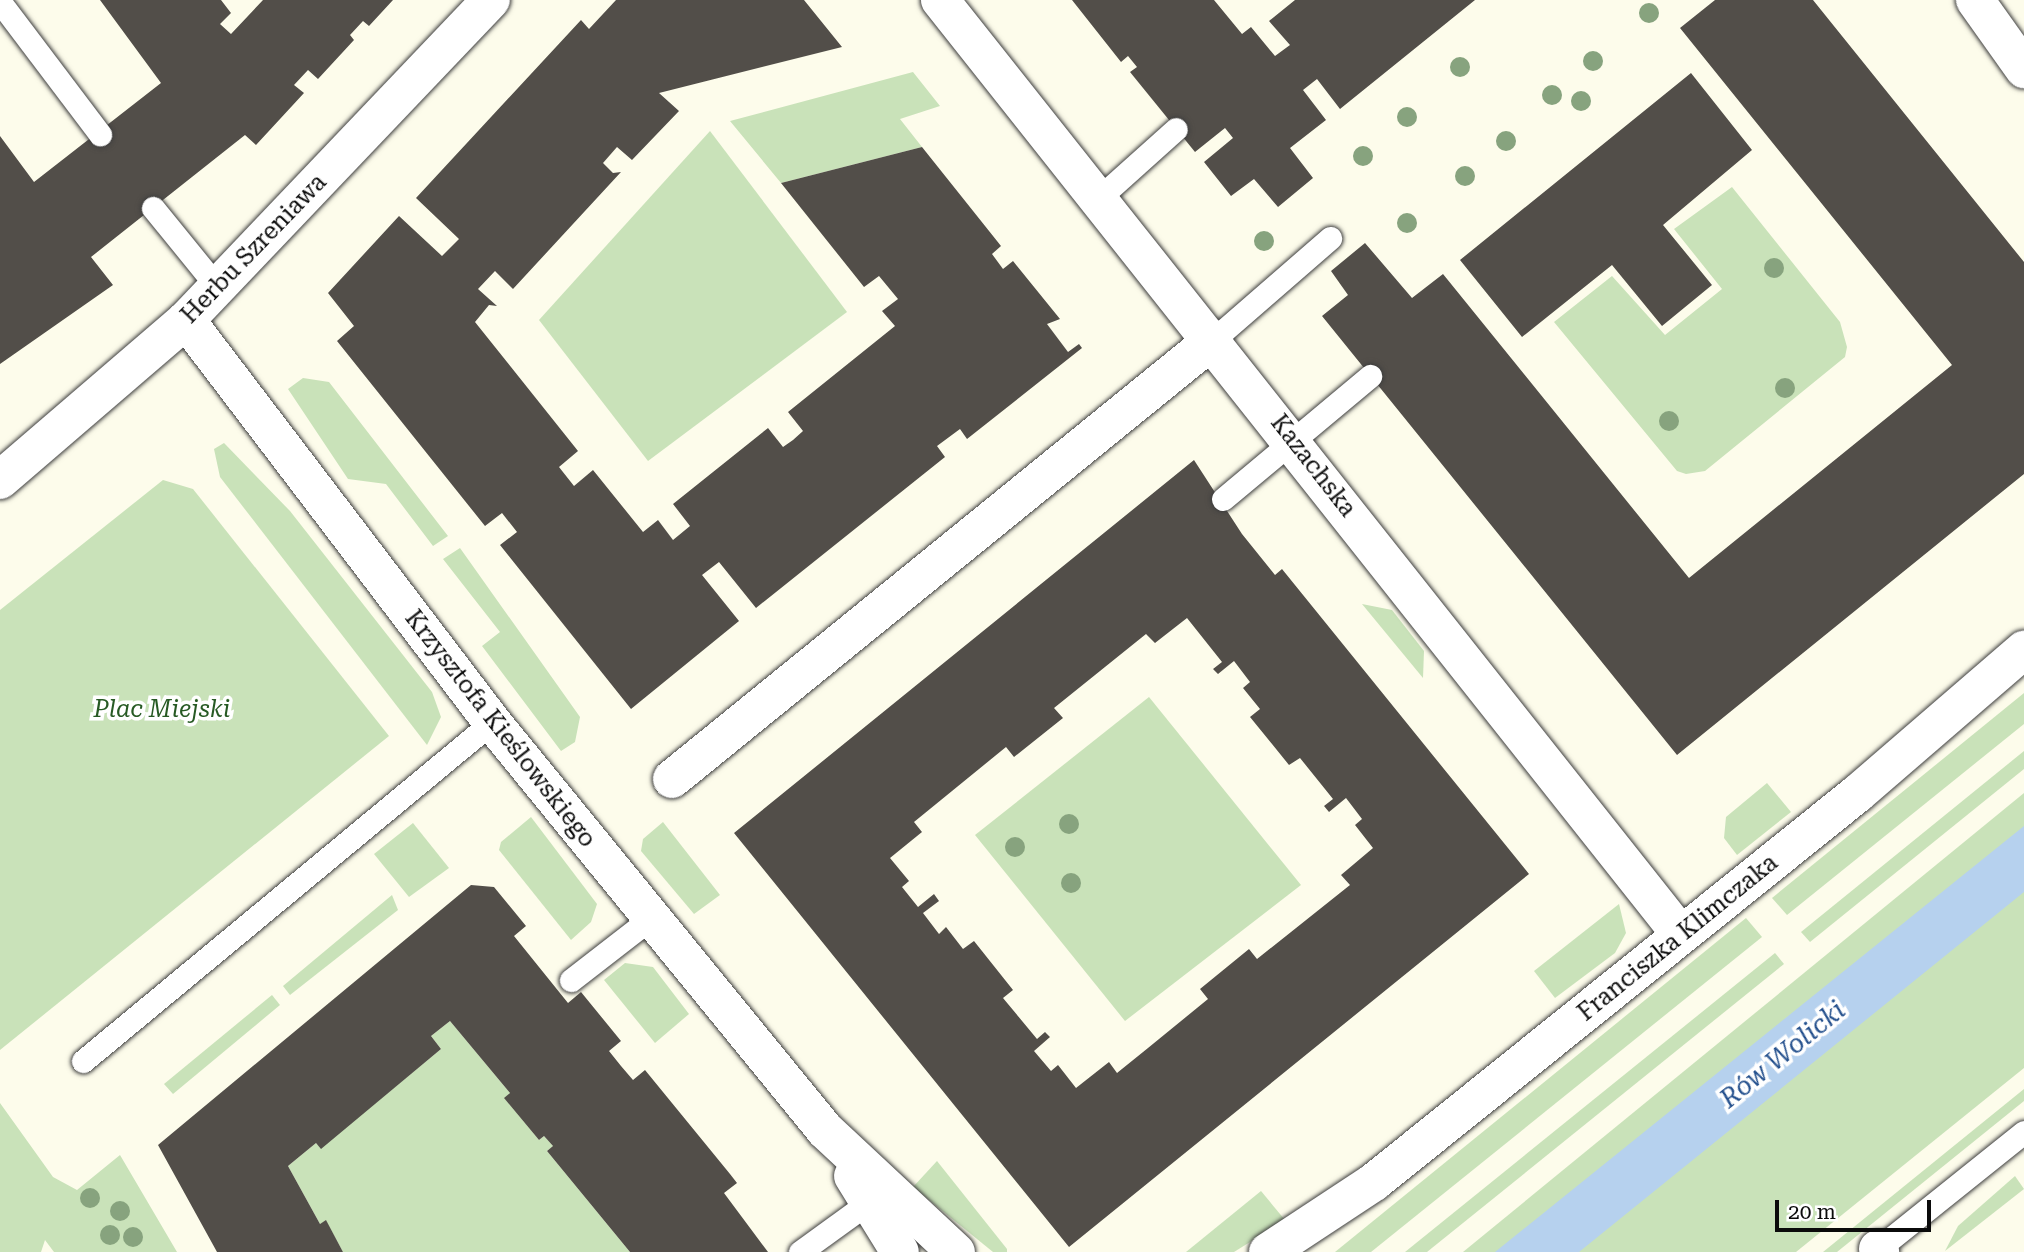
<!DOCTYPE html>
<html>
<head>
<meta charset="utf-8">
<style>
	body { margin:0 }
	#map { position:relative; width:2024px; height:1252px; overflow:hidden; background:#fdfceb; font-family:"Roboto Serif",serif }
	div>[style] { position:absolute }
	.green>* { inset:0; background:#c9e2b9 }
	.water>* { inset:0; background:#b6d1ee }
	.building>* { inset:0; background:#524e49 }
	.roads { filter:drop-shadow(0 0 2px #3e3e3e) drop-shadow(0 0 2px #3e3e3e) }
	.service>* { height:23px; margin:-11.5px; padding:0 11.5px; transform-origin:11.5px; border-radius:11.5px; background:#fff }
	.minor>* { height:38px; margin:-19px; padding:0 19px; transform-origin:19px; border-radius:19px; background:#fff }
	.trees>* { width:20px; height:20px; margin:-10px; border-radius:50%; background:#87a37e }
	span { translate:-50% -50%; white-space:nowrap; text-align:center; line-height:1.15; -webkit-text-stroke:7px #fff; paint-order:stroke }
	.street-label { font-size:24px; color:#0b0b0b }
	.park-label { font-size:24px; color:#275a24; font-style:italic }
	.water-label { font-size:26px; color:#24508d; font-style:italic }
	.scale { position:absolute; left:1775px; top:1200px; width:156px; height:32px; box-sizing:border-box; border:4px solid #0b0b0b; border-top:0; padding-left:9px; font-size:21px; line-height:24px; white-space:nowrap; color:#0b0b0b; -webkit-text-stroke:5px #fff; paint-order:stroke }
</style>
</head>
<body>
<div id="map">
	<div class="green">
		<div style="clip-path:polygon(913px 72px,940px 106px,900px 119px,922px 147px,781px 183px,730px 121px)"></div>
		<div style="clip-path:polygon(710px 131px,847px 312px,648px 461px,539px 320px)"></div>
		<div style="clip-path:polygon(1732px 187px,1840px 322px,1847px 347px,1845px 357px,1705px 471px,1686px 474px,1677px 471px,1554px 322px,1612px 276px,1665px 335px,1722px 289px,1674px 229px)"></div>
		<div style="clip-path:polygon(303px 378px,329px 382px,448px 536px,433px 546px,386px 484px,348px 479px,288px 389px)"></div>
		<div style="clip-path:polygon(224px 443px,290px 511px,432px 692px,441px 717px,427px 745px,220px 477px,214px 449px)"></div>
		<div style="clip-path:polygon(163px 480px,193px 489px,389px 736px,0 1050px,0 610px)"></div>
		<div style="clip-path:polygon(460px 548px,580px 717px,575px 742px,561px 751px,482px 646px,500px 632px,443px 559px)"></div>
		<div style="clip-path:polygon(1362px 604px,1392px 610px,1424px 651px,1423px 678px)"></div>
		<div style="clip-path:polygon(2024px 693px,2024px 724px,1787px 915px,1772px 898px)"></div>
		<div style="clip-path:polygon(1149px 697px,1301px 885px,1125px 1021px,975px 835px)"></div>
		<div style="clip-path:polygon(2024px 751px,2024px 769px,1810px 942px,1801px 932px)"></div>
		<div style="clip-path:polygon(1767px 783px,1791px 812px,1737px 855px,1724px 838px,1726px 817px)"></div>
		<div style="clip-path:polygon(2024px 793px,2024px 1068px,1796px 1252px,1463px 1252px)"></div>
		<div style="clip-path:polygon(531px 817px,597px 904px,591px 922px,571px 940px,499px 850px,501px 842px)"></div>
		<div style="clip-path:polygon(663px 822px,720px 895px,694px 914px,641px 851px,643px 839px)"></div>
		<div style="clip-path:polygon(413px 823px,449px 868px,409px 897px,374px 854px)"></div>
		<div style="clip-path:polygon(392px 895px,398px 910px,290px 995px,283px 986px)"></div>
		<div style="clip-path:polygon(1619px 904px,1626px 933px,1615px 953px,1555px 998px,1534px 971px)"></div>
		<div style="clip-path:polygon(1746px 918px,1762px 937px,1371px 1252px,1335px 1252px)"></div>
		<div style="clip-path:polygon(1775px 953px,1784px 964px,1427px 1252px,1405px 1252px)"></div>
		<div style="clip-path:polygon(625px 963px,653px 967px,689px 1014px,655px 1043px,604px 980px)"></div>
		<div style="clip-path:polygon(272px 995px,280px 1005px,173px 1094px,164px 1084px)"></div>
		<div style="clip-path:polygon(450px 1021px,510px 1093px,505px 1099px,539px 1140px,544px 1136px,553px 1146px,547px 1151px,630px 1252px,343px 1252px,326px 1221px,320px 1224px,288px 1166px,316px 1143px,321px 1148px,441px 1049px,431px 1036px)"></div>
		<div style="clip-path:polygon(2024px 1089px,2024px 1101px,1837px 1252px,1823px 1252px)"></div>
		<div style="clip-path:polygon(0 1103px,53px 1177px,77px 1190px,120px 1155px,177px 1252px,54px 1252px,45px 1240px,41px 1252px,0 1252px)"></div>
		<div style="clip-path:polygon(937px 1161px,1007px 1249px,1007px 1252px,993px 1252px,913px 1187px)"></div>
		<div style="clip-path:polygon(2015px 1176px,2024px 1189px,1945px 1251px,1958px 1226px)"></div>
		<div style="clip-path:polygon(1261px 1191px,1285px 1220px,1234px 1252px,1186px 1252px)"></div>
	</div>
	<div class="water">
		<div style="clip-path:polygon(2024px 826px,2024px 892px,1579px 1252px,1495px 1252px)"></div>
	</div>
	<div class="building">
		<div style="clip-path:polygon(100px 0,221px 0,231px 13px,220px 24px,231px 34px,263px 0,393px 0,369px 26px,363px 21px,350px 35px,354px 40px,318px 79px,308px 70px,294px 85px,304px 93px,256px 145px,245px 135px,91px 257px,113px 285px,0 364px,0 136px,34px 182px,161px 83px)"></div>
		<div style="clip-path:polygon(616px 0,804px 0,842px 47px,659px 93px,679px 111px,632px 160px,617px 147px,603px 163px,613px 173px,621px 172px,513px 289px,495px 271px,478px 289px,497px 306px,489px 305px,475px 322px,578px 451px,559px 467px,574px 486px,593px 470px,643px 532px,658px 520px,673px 540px,690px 526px,673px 504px,768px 428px,783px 447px,793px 440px,803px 431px,788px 412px,895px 326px,882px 311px,898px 299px,879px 276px,864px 287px,781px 183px,922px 147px,1001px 246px,992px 254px,1003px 269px,1013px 261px,1060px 319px,1047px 324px,1068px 352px,1079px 344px,1082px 348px,967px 439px,960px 429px,937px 446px,945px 457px,756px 608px,719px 562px,702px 575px,739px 621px,631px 709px,500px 545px,517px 532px,502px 513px,485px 526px,337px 341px,354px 326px,328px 293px,399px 216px,442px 256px,459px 239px,416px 198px,581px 20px,589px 29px)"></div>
		<div style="clip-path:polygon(1072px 0,1214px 0,1242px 34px,1251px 27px,1275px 56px,1290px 45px,1269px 21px,1295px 0,1475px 0,1340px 109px,1317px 79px,1303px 90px,1326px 120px,1290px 148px,1313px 178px,1278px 207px,1254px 179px,1231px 196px,1204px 162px,1233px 138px,1225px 128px,1195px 152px,1130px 72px,1137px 67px,1128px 56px,1121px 62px)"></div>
		<div style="clip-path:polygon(1715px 0,1813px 0,2024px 262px,2024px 474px,1677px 755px,1322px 316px,1348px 295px,1331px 271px,1365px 243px,1412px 298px,1443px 274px,1689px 578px,1952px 365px,1680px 28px)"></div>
		<div style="clip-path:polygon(1691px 73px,1752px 150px,1663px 225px,1712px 285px,1662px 326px,1612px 265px,1522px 337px,1460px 260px)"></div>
		<div style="clip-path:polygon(evenodd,1194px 460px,1242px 534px,1275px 575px,1282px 569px,1529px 874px,1069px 1247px,734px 833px,1194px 460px,1187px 618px,1222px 662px,1213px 669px,1218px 674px,1234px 661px,1250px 682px,1243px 688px,1260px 709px,1250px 717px,1289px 765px,1300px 758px,1333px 799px,1324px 806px,1329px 812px,1346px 798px,1362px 819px,1355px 825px,1373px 848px,1341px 875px,1350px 885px,1257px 959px,1249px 949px,1200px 989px,1208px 999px,1148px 1048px,1117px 1073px,1109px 1062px,1076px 1088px,1058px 1065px,1051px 1071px,1034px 1051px,1050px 1037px,1045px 1032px,1037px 1039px,1003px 998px,1013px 990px,974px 941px,963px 949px,946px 927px,939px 934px,923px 913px,939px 901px,934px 894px,918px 907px,902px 887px,909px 881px,890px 858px,922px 832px,914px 822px,1006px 747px,1014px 757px,1063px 718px,1054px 708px,1146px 634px,1155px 643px,1187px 618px)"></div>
		<div style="clip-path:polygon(471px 885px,494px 887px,526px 926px,514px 936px,568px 1003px,581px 992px,621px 1041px,609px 1051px,621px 1066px,633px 1080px,645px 1070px,730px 1174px,737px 1183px,724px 1193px,768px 1252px,630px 1252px,547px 1151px,553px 1146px,544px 1136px,539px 1140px,504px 1098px,510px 1093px,450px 1021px,431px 1036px,441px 1049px,321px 1149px,316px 1143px,288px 1166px,320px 1224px,326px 1220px,343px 1252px,217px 1252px,158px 1145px)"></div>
	</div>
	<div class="roads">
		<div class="service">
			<div style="left:0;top:2px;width:166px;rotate:52.9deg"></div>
			<div style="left:1099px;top:198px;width:103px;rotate:-41.9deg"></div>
			<div style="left:153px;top:208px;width:103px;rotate:50.9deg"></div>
			<div style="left:1214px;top:339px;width:154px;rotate:-41deg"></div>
			<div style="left:1223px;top:499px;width:192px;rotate:-39.9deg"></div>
			<div style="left:571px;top:980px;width:101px;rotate:-37.8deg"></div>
			<div style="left:83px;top:1061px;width:531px;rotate:-39.65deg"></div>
			<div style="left:800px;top:1252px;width:85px;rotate:-35.9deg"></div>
			<div style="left:1874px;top:1252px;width:192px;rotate:-38.7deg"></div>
		</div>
		<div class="minor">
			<div style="left:940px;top:0;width:1193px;rotate:51.6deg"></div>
			<div style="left:1975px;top:0;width:85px;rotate:54.6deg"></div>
			<div style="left:186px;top:320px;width:505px;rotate:52.72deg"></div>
			<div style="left:492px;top:722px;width:527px;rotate:50.78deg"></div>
			<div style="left:825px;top:1130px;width:179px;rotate:43deg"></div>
			<div style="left:0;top:480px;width:245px;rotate:-40.7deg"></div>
			<div style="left:186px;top:320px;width:442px;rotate:-46.4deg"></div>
			<div style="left:672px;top:779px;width:698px;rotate:-39.07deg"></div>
			<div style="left:853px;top:1176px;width:89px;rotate:58.3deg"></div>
			<div style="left:1878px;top:1249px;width:4px;rotate:56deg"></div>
			<div style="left:1268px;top:1252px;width:127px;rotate:-33.4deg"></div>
			<div style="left:1374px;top:1182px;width:620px;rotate:-38.78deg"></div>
			<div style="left:1857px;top:794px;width:221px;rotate:-40.8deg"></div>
		</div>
	</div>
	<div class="trees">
		<div style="left:1649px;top:13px"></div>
		<div style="left:1593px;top:61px"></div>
		<div style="left:1460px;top:67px"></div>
		<div style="left:1552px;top:95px"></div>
		<div style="left:1581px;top:101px"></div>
		<div style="left:1407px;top:117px"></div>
		<div style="left:1506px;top:141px"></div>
		<div style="left:1363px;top:156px"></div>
		<div style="left:1465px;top:176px"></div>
		<div style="left:1407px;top:223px"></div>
		<div style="left:1264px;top:241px"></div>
		<div style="left:1774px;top:268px"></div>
		<div style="left:1785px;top:388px"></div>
		<div style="left:1669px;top:421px"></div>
		<div style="left:1069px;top:824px"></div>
		<div style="left:1015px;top:847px"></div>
		<div style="left:1071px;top:883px"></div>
		<div style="left:90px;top:1198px"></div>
		<div style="left:120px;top:1211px"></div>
		<div style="left:110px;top:1235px"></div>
		<div style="left:133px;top:1237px"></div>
	</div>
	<div class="street-label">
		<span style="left:254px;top:249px;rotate:-46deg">Herbu Szreniawa</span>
		<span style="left:1313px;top:466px;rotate:52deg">Kazachska</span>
		<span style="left:500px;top:729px;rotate:52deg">Krzysztofa Kieślowskiego</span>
		<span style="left:1678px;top:938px;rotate:-39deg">Franciszka Klimczaka</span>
	</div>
	<div class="park-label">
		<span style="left:162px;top:710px">Plac Miejski</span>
	</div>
	<div class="water-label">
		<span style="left:1783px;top:1055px;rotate:-39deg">Rów Wolicki</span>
	</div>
	<div class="scale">20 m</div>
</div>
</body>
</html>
